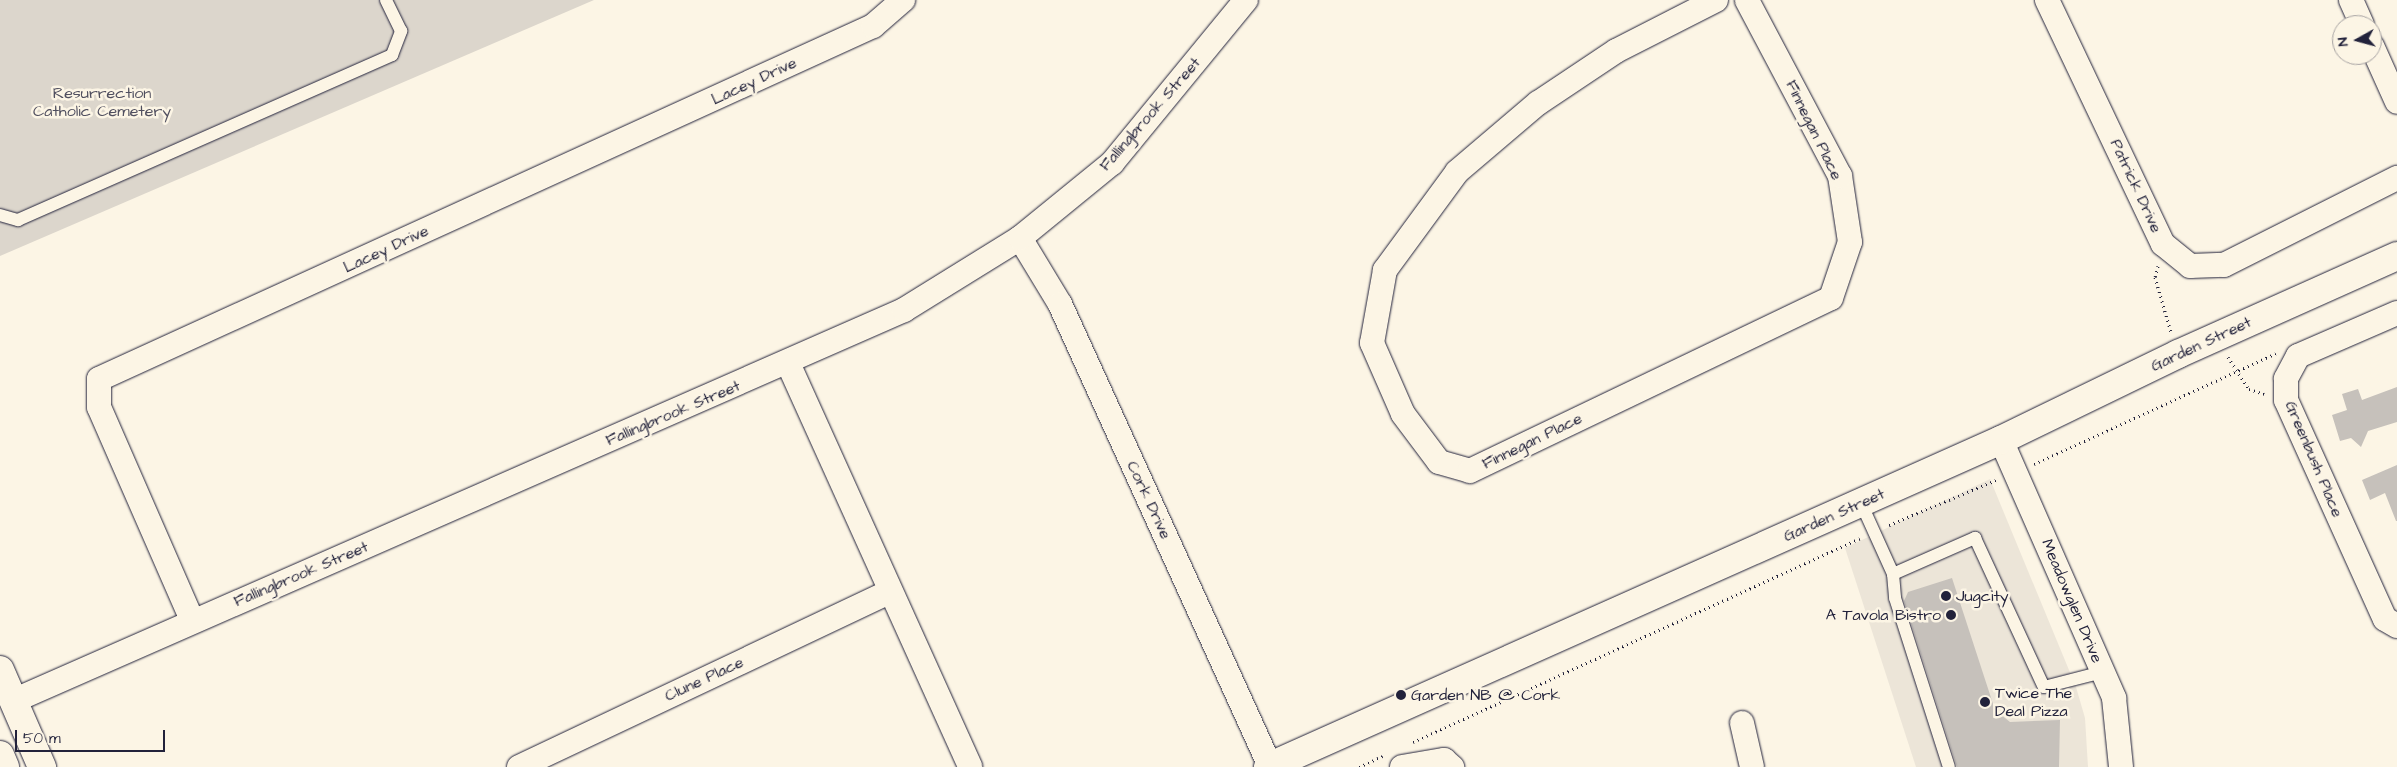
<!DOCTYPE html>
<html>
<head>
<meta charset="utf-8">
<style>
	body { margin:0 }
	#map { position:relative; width:2397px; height:767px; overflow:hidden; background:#fcf5e5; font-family:"Architects Daughter",sans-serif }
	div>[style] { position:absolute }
	.built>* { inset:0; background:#ece5d8 }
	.green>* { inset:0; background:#dcd6cc }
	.building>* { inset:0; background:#c6c1bb }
	.path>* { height:3px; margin-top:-1.5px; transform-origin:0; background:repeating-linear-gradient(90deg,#22223b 0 1px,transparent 0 5px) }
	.roads { filter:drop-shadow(0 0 1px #22223b) drop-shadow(0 0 1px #22223b) }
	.lane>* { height:12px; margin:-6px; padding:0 6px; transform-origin:6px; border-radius:6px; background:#fcf5e5 }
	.street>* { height:24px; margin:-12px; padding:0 12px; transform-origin:12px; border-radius:12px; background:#fcf5e5 }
	.secondary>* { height:28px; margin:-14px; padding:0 14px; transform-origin:14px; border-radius:14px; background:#fcf5e5 }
	.dots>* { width:14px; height:14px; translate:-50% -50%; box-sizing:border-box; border:2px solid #fcf5e5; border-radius:50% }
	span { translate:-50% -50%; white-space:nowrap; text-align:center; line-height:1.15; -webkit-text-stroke:5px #fcf5e5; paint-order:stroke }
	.street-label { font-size:16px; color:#22223b }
	.park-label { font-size:16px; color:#504f5f }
	.poi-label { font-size:16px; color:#22223b }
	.left { translate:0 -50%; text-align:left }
	.right { translate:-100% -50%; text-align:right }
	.north { position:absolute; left:2332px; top:15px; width:50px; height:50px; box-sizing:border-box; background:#fcf5e5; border:1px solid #a5a1a1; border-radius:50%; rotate:263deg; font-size:14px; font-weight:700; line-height:20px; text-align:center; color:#22223b }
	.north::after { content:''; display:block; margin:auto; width:18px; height:22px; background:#22223b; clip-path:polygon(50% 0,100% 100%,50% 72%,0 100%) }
	.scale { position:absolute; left:15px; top:730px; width:150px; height:22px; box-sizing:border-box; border:2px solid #22223b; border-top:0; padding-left:6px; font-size:15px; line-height:18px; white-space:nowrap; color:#22223b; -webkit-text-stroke:4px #fcf5e5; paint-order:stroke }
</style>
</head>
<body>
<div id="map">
	<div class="built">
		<div style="clip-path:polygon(1990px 479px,2076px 687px,2085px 718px,2088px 767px,1916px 767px,1845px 548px)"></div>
	</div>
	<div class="green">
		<div style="clip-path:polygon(0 0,594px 0,0 256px)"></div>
	</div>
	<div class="building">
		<div style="clip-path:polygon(2397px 387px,2397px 422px,2368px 431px,2361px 447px,2351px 438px,2340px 441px,2332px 415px,2347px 410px,2342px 394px,2358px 389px,2362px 400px)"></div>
		<div style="clip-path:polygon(2397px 465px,2397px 521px,2396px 521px,2385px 493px,2370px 500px,2362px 480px)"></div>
		<div style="clip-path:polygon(1952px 578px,1995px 710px,2010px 722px,2060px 720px,2059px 767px,1957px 767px,1904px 601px,1908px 592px)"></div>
	</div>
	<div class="path">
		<div style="left:2158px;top:266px;width:11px;rotate:105deg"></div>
		<div style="left:2155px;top:277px;width:57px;rotate:73.8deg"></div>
		<div style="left:2228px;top:357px;width:38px;rotate:57deg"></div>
		<div style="left:2249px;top:389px;width:16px;rotate:18deg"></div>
		<div style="left:2034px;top:464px;width:266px;rotate:-24.6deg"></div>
		<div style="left:1889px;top:525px;width:116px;rotate:-22.8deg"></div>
		<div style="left:1413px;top:742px;width:491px;rotate:-24.5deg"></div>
		<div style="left:1359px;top:767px;width:26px;rotate:-25deg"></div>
	</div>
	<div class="roads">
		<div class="lane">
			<div style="left:0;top:215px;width:19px;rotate:16deg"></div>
			<div style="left:18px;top:220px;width:409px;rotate:-23.8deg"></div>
			<div style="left:392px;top:55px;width:26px;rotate:-69deg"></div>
			<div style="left:401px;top:31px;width:34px;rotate:-116deg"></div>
			<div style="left:1861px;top:503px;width:78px;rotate:65.7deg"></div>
			<div style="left:1893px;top:574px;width:90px;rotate:-23.7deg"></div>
			<div style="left:1975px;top:538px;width:164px;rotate:65.2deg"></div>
			<div style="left:2044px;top:687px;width:61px;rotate:-14.3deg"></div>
			<div style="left:1893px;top:574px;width:24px;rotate:85deg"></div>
			<div style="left:1895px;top:598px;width:177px;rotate:72.3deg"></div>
		</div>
		<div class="street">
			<div style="left:1716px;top:0;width:112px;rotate:153deg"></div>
			<div style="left:1616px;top:51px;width:94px;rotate:146.3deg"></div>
			<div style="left:1538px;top:103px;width:106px;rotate:139.6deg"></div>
			<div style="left:1457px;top:172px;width:122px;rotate:126.3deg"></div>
			<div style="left:1385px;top:270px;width:74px;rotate:100.1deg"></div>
			<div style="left:1372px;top:343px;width:77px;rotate:66.4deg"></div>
			<div style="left:1403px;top:414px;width:60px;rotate:53.1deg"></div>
			<div style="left:1439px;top:462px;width:32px;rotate:16deg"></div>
			<div style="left:1470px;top:471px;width:400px;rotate:-25.6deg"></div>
			<div style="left:1831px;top:298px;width:59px;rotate:-71.3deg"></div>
			<div style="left:1850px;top:242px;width:67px;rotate:-98.6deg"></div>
			<div style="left:1840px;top:176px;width:199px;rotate:-117.9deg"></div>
			<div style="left:2047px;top:0;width:270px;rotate:64.6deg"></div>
			<div style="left:2163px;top:244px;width:35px;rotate:39deg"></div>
			<div style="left:2190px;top:266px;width:34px;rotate:-2deg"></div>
			<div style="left:2224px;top:265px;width:194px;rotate:-26.7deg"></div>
			<div style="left:2351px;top:0;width:27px;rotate:66deg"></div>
			<div style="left:2372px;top:46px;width:61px;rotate:65.9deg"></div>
			<div style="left:1020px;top:238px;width:77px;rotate:58.8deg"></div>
			<div style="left:1060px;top:304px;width:507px;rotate:65.56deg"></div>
			<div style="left:2397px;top:313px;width:108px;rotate:156.5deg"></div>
			<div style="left:2298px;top:356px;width:26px;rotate:118deg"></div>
			<div style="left:2286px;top:379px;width:21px;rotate:90deg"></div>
			<div style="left:2286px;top:400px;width:240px;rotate:65.7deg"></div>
			<div style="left:2385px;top:619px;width:14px;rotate:30deg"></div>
			<div style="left:788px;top:363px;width:443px;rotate:65.7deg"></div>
			<div style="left:2001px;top:440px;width:282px;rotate:66.3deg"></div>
			<div style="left:2114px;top:698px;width:69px;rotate:84.2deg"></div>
			<div style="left:192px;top:620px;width:232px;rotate:-113.6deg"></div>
			<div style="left:99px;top:407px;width:28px;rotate:-90deg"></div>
			<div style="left:99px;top:379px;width:851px;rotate:-24.52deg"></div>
			<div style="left:873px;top:26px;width:40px;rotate:-41deg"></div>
			<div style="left:13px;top:701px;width:973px;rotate:-23.69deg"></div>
			<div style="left:904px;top:310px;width:137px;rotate:-31.8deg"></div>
			<div style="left:1020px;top:238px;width:119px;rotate:-39.2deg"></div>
			<div style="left:1112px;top:163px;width:211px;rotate:-50.6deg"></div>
			<div style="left:1742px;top:723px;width:45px;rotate:77.2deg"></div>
			<div style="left:519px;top:767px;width:409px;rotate:-25.3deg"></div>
			<div style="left:1402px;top:767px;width:43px;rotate:-9.5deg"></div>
			<div style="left:1444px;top:760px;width:11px;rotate:41deg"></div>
		</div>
		<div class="secondary">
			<div style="left:0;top:670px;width:106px;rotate:66.6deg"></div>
			<div style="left:0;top:755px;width:13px;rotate:67deg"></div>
			<div style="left:1268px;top:767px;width:803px;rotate:-24.04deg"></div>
			<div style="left:2001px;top:440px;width:197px;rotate:-25.9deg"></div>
			<div style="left:2178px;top:354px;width:240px;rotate:-24.1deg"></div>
		</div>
	</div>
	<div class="dots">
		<div style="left:1946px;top:596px;background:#22223b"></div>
		<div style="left:1951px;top:615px;background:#22223b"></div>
		<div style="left:1401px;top:695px;background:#22223b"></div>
		<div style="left:1985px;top:702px;background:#22223b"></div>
	</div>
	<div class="street-label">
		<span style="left:754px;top:81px;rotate:-25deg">Lacey Drive</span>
		<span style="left:1150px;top:114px;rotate:-49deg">Fallingbrook Street</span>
		<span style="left:1814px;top:130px;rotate:64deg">Finnegan Place</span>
		<span style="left:2136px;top:186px;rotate:65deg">Patrick Drive</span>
		<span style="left:386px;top:249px;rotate:-25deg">Lacey Drive</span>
		<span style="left:2201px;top:344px;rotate:-25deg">Garden Street</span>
		<span style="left:673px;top:413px;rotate:-23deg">Fallingbrook Street</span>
		<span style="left:1532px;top:441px;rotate:-26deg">Finnegan Place</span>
		<span style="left:2314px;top:459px;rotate:67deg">Greenbush Place</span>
		<span style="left:1149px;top:500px;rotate:65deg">Cork Drive</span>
		<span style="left:1834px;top:515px;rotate:-24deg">Garden Street</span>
		<span style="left:301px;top:574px;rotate:-23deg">Fallingbrook Street</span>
		<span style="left:2072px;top:601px;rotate:67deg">Meadowglen Drive</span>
		<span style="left:704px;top:679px;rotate:-25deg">Clune Place</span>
	</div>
	<div class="park-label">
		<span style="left:102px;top:102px">Resurrection<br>Catholic Cemetery</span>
	</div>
	<div class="poi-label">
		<span class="left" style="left:1956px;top:596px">Jugcity</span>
		<span class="right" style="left:1941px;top:615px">A Tavola Bistro</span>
		<span class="left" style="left:1995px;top:702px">Twice The<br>Deal Pizza</span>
		<span class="left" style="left:1411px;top:695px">Garden NB @ Cork</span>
	</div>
	<div class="north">N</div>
	<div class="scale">50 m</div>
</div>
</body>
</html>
